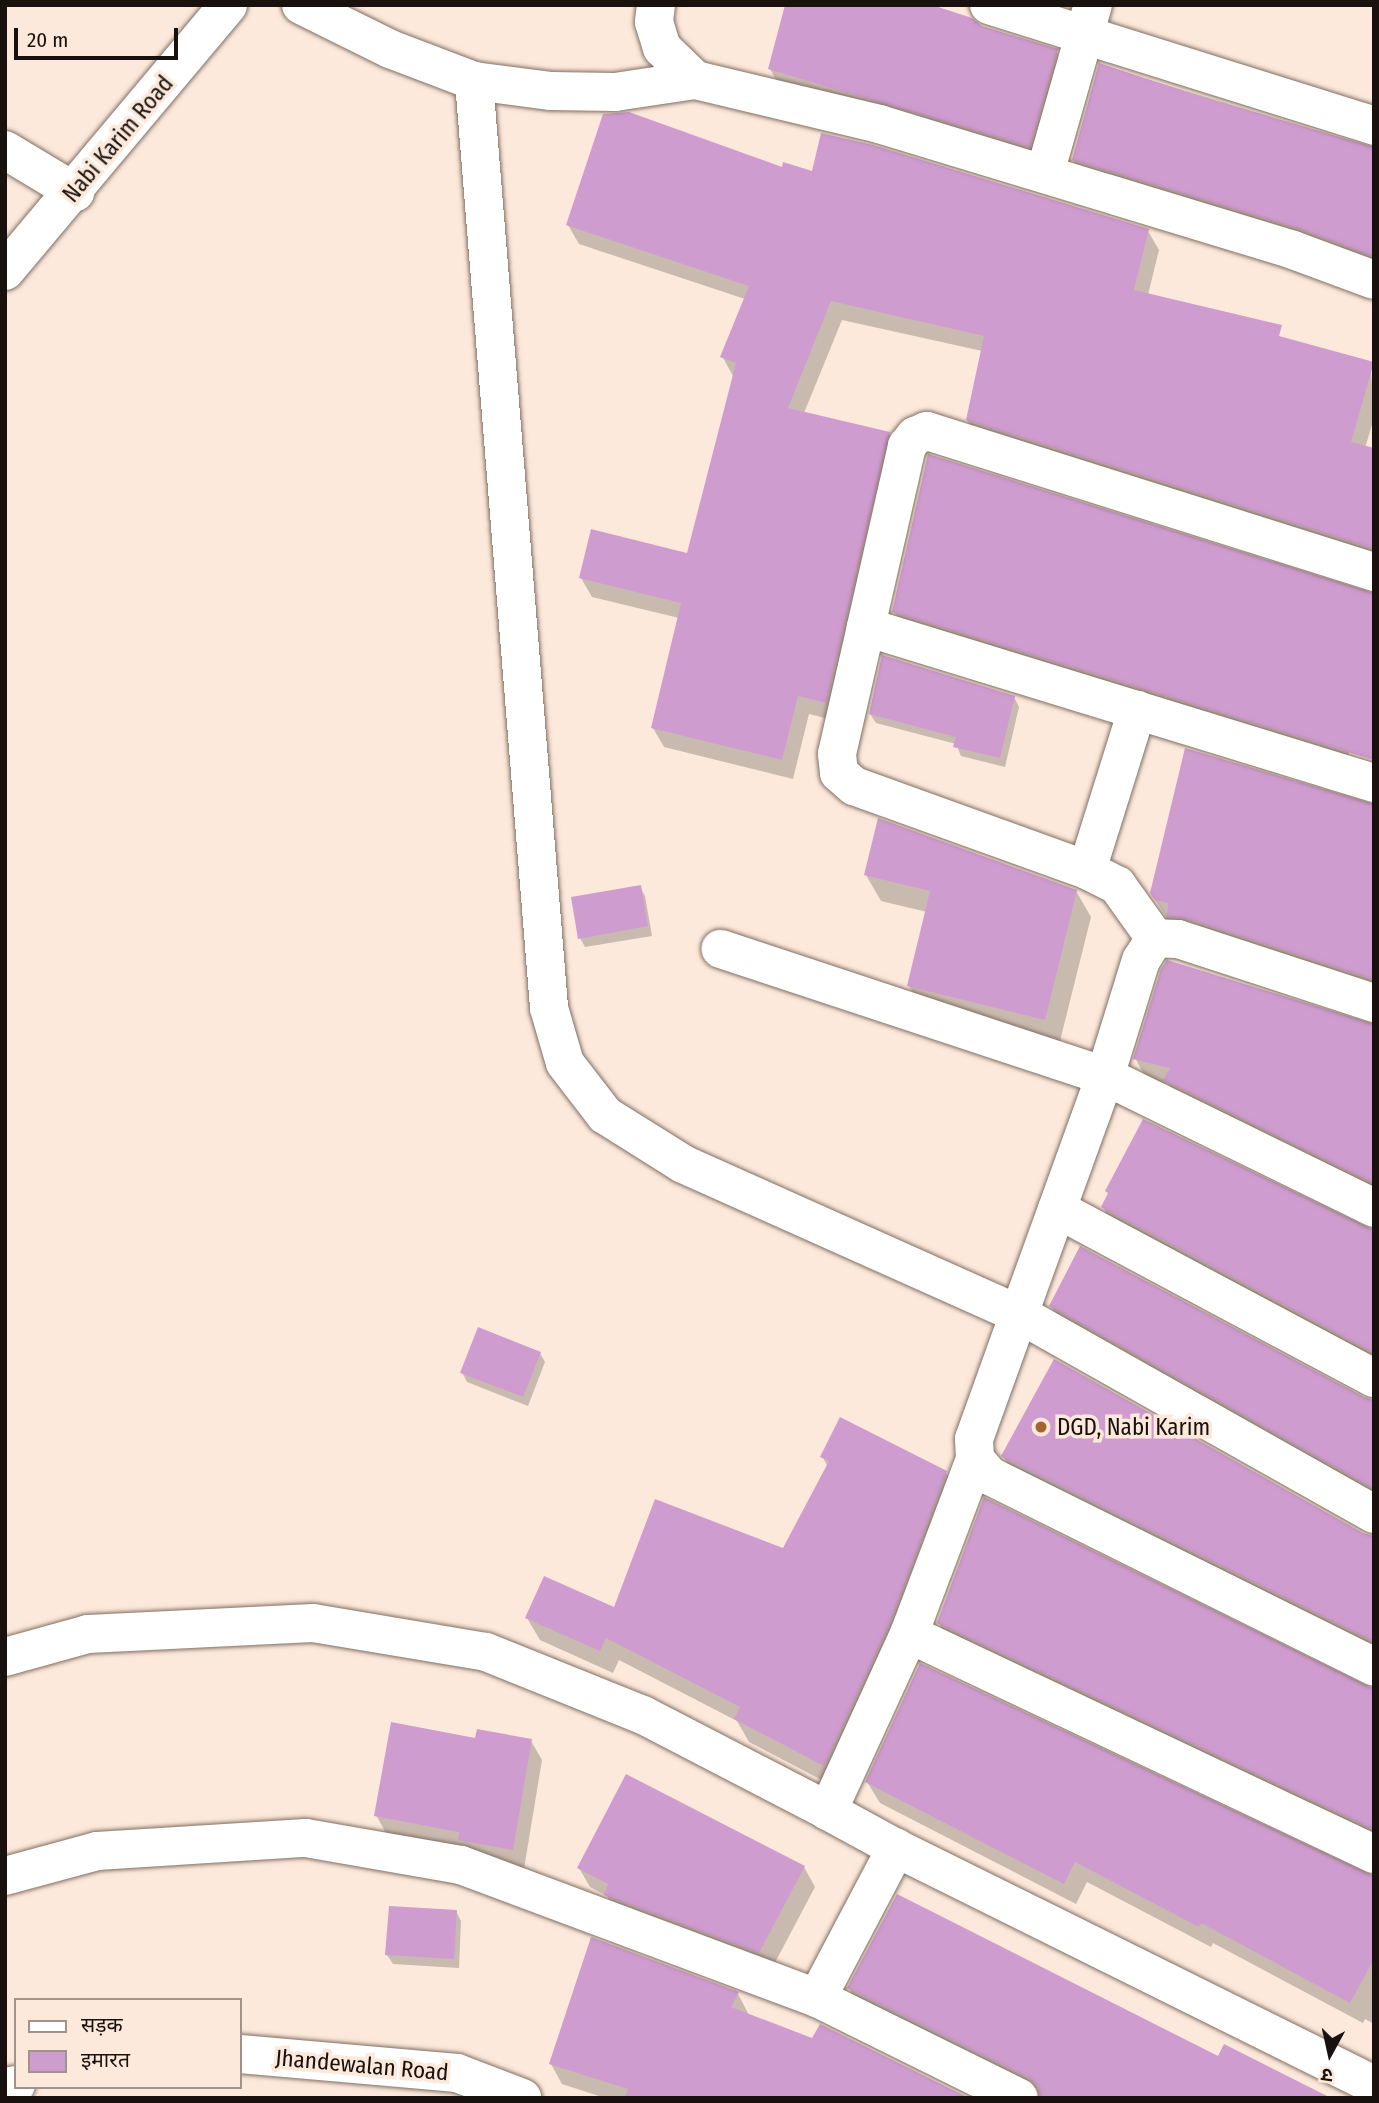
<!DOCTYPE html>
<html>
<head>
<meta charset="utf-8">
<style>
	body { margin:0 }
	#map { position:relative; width:1379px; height:2103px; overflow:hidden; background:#fce9db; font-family:"Fira Sans Condensed","Noto Sans Devanagari",sans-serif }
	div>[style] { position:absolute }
	.shadow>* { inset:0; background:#0003 }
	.building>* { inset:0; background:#cf9cd0 }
	.roads { filter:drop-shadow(0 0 2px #806f63) drop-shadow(0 0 2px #806f63) }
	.minor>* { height:38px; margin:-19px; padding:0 19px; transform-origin:19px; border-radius:19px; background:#fff }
	.dots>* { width:19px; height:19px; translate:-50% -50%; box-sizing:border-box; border:4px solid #fce9db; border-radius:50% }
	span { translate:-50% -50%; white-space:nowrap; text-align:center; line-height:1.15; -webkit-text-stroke:7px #fce9db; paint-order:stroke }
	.street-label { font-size:23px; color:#18110d }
	.poi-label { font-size:23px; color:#18110d }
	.left { translate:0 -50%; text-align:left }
	.frame { position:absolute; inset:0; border:7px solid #18110d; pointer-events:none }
	.legend { position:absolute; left:14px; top:1998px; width:228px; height:91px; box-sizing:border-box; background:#fce9db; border:2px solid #a19389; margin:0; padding:9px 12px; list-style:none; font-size:21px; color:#18110d }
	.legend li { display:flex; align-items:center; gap:14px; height:35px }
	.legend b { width:35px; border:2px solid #a19389 }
	.north { position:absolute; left:1295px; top:2019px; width:70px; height:70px; -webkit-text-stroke:5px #fce9db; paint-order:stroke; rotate:188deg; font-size:19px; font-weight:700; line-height:28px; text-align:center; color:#18110d }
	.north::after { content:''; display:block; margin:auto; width:24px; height:32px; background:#18110d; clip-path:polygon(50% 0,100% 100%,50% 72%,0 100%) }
	.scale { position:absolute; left:14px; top:28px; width:164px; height:32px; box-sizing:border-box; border:4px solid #18110d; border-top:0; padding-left:9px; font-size:21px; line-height:24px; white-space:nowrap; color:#18110d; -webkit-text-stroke:5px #fce9db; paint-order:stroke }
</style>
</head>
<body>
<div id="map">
	<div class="shadow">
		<div style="clip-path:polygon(1056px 51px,1068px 70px,1040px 165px,781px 88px,770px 69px)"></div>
		<div style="clip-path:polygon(1100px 65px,1374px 148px,1374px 275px,1088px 184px,1073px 160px)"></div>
		<div style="clip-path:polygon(783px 169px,1148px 231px,1159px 250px,1148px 295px,1371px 368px,1374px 418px,1365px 448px,1374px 450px,1374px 564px,979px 439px,967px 420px,982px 351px,842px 320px,804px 413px,889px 434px,900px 453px,837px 721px,809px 714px,793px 779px,664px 747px,653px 728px,679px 618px,592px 597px,581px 578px,688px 555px,733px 376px,722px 356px,745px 299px,579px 244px,568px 225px)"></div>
		<div style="clip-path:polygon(894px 612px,1363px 695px,1346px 766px,905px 631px)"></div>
		<div style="clip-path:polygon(1014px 697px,1019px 707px,1005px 767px,961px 756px,956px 744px,876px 723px,870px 714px)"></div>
		<div style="clip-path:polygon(1374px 812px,1374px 996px,1169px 921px,1151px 893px)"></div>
		<div style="clip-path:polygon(866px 875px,1076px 891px,1091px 917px,1059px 1045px,923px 1011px,909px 986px,927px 912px,881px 901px)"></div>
		<div style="clip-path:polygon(640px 887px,645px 896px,652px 936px,585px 947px,580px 938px)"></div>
		<div style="clip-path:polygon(1374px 1026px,1374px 1198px,1177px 1101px,1168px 1084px,1147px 1080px,1135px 1058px)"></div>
		<div style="clip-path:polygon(1107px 1191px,1374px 1231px,1374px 1367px,1115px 1229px,1103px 1207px,1109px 1195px)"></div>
		<div style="clip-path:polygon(1051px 1306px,1374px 1402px,1374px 1502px,1064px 1327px)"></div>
		<div style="clip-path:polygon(540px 1353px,545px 1362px,528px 1406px,467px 1382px,462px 1372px)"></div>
		<div style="clip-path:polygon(822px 1456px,946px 1473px,959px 1496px,837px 1788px,749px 1742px,737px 1721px,619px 1660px,613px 1673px,540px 1640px,527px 1618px,615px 1609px,783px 1550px,828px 1467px)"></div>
		<div style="clip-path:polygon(1003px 1456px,1374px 1538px,1374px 1656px,1016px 1477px)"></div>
		<div style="clip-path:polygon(939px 1623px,1374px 1690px,1374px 1844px,951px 1644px)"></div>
		<div style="clip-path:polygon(477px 1740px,531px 1741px,542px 1760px,524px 1869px,387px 1835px,376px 1815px)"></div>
		<div style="clip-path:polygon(867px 1782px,1374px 1877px,1374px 2024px,1365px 2019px,1363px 2023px,1213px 1943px,1211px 1947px,1087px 1882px,1076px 1904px,880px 1803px)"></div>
		<div style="clip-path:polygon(804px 1867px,815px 1887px,770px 1972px,618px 1914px,607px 1896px,590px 1887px,579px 1868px)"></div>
		<div style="clip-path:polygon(456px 1911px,461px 1921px,459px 1968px,393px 1964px,387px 1955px)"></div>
		<div style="clip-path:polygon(849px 1988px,1218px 2059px,1327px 2098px,1041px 2098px,860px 2009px)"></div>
		<div style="clip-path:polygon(738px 1994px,749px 2015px,965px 2098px,605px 2098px,562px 2084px,551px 2064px)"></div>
	</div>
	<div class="building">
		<div style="clip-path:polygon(785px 5px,932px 5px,972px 18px,982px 26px,1058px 49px,1030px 147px,768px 69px)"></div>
		<div style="clip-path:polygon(1099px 63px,1199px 96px,1374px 147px,1374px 257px,1299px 229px,1072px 160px)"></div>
		<div style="clip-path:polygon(629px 112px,782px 167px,783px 162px,812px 171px,821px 133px,873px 145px,1149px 229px,1134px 290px,1282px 325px,1279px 336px,1374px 362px,1351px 442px,1374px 448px,1374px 549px,966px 420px,984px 336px,831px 301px,788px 408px,890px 432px,826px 703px,798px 696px,782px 760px,651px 728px,681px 603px,579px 578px,591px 529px,687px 553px,736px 363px,720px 357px,749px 286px,566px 225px,603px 114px)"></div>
		<div style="clip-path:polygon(928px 454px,1374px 593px,1374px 760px,892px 612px)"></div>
		<div style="clip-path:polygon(882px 655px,1015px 696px,1000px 758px,953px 747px,956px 737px,869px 714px)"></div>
		<div style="clip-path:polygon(1185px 748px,1374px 804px,1374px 980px,1185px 918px,1167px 917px,1168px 903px,1155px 900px,1150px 893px)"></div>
		<div style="clip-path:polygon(878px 818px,1077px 890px,1045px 1020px,907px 986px,930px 891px,864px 875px)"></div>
		<div style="clip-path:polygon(641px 885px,648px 926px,578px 939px,571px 897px)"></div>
		<div style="clip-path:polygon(1167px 960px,1374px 1024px,1374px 1184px,1163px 1080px,1170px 1068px,1133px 1059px,1161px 969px)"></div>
		<div style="clip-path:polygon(1143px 1119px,1374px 1230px,1374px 1353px,1101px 1207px,1108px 1193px,1105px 1191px)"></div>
		<div style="clip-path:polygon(1080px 1246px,1364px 1397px,1374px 1400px,1374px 1489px,1049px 1306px)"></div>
		<div style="clip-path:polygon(478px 1327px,541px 1352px,523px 1397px,460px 1373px)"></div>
		<div style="clip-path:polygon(1054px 1359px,1363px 1533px,1374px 1536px,1374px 1642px,1004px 1458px,1001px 1456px)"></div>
		<div style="clip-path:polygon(840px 1417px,947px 1471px,889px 1626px,824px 1766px,734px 1719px,740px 1707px,606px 1638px,600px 1651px,525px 1618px,544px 1576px,614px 1607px,655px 1499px,783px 1548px,829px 1461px,820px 1457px)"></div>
		<div style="clip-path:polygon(984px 1497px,1374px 1689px,1374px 1830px,937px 1623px)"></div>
		<div style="clip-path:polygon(920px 1663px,1374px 1876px,1374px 1959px,1350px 2003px,1201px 1923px,1199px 1927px,1075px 1862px,1064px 1884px,865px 1782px)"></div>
		<div style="clip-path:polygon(391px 1722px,475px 1738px,477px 1729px,532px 1739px,513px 1850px,458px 1840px,459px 1832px,374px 1816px)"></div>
		<div style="clip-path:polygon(626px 1774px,805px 1866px,759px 1953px,604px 1895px,608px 1884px,577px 1868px)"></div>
		<div style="clip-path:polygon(897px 1894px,1218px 2056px,1224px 2044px,1331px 2098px,1041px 2098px,1038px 2086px,1029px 2078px,847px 1988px)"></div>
		<div style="clip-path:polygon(389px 1906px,457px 1910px,454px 1959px,385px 1955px)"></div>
		<div style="clip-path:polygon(591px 1937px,739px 1992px,731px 2007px,812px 2038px,820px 2024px,969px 2098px,625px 2098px,628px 2089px,549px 2064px)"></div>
	</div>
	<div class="roads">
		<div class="minor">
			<div style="left:301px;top:5px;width:99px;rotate:26.3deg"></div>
			<div style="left:390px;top:49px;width:90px;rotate:20.9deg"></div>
			<div style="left:474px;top:81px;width:78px;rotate:7.4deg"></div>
			<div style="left:551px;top:91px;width:64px;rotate:0.9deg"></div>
			<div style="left:615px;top:92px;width:81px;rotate:-8.5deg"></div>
			<div style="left:656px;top:5px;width:17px;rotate:97deg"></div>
			<div style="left:654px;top:22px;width:27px;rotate:73deg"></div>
			<div style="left:662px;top:48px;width:46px;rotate:44.1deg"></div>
			<div style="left:695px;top:80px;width:189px;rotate:13.4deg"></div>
			<div style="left:879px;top:124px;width:433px;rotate:16.9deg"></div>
			<div style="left:1293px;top:250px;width:86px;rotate:20.3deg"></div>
			<div style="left:989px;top:5px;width:404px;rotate:17.4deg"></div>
			<div style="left:474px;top:81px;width:930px;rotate:85.37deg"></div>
			<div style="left:549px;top:1008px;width:57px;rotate:73.8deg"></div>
			<div style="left:565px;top:1063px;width:66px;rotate:52.4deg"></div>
			<div style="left:605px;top:1115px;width:92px;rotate:32.1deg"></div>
			<div style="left:683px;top:1164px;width:368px;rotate:24.1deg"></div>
			<div style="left:1019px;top:1314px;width:253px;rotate:-70.1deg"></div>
			<div style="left:1105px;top:1076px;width:405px;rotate:-161.7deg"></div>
			<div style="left:5px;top:150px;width:82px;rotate:31deg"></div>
			<div style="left:1045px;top:173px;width:175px;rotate:-74.1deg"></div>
			<div style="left:5px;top:271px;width:347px;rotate:-50deg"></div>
			<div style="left:1374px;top:572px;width:469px;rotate:-162.5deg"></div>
			<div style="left:927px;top:431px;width:13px;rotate:157deg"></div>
			<div style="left:915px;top:436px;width:13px;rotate:129deg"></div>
			<div style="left:907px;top:446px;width:186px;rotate:102.8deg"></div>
			<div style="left:866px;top:627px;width:531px;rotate:17.07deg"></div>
			<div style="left:866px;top:627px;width:130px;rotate:102.9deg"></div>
			<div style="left:837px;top:754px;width:19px;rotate:84deg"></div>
			<div style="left:839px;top:773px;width:20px;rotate:41deg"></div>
			<div style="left:854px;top:786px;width:248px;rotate:19.8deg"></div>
			<div style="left:1087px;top:870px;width:34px;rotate:27deg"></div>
			<div style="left:1117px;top:885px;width:65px;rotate:54.4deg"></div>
			<div style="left:1087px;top:870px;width:168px;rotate:-72.6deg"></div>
			<div style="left:1374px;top:1003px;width:206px;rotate:-161.9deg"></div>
			<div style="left:1178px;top:939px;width:23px;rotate:-178deg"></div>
			<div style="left:1155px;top:938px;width:26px;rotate:122deg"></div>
			<div style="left:1141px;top:960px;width:121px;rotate:107.2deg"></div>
			<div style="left:1105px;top:1076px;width:300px;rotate:26.1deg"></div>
			<div style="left:1057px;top:1209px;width:359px;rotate:28.1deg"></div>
			<div style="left:1374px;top:1514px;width:407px;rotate:-150.6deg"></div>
			<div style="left:1019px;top:1314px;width:133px;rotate:109.8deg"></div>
			<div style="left:974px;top:1439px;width:20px;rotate:87deg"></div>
			<div style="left:975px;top:1459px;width:23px;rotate:49deg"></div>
			<div style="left:990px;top:1476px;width:429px;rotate:26.4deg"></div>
			<div style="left:909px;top:1634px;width:187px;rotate:-69.3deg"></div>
			<div style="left:5px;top:1657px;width:86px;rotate:-15.5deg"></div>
			<div style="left:88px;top:1634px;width:225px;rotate:-2.8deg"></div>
			<div style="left:313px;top:1623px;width:175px;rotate:9.5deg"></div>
			<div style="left:486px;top:1652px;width:169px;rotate:21.9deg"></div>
			<div style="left:643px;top:1715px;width:208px;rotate:27.4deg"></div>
			<div style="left:1374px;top:1854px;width:514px;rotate:-154.68deg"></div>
			<div style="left:909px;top:1634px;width:195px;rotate:114.6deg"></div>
			<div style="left:828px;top:1811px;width:77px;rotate:28.6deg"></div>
			<div style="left:896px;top:1848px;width:534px;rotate:26.37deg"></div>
			<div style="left:5px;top:1876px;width:95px;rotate:-15.2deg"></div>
			<div style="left:97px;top:1851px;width:209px;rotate:-3.6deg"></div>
			<div style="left:306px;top:1838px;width:157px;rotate:9.9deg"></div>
			<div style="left:461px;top:1865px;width:380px;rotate:20.5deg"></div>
			<div style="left:817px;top:1998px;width:225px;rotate:26.3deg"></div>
			<div style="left:817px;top:1998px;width:170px;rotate:-62.2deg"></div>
			<div style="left:240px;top:2054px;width:218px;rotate:5deg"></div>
			<div style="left:457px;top:2073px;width:70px;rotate:21deg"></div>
			<div style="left:5px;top:2087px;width:11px;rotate:-10deg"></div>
		</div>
	</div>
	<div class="dots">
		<div style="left:1041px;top:1427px;background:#a5642e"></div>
	</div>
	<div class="street-label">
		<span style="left:118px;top:139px;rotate:-50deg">Nabi Karim Road</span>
		<span style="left:362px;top:2065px;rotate:5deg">Jhandewalan Road</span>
	</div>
	<div class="poi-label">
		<span class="left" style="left:1057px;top:1427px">DGD, Nabi Karim</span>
	</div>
	<div class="frame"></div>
	<ul class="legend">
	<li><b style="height:9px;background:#fff"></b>सड़क</li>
	<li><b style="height:19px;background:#cf9cd0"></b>इमारत</li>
	</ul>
	<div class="north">उ</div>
	<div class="scale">20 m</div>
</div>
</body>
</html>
